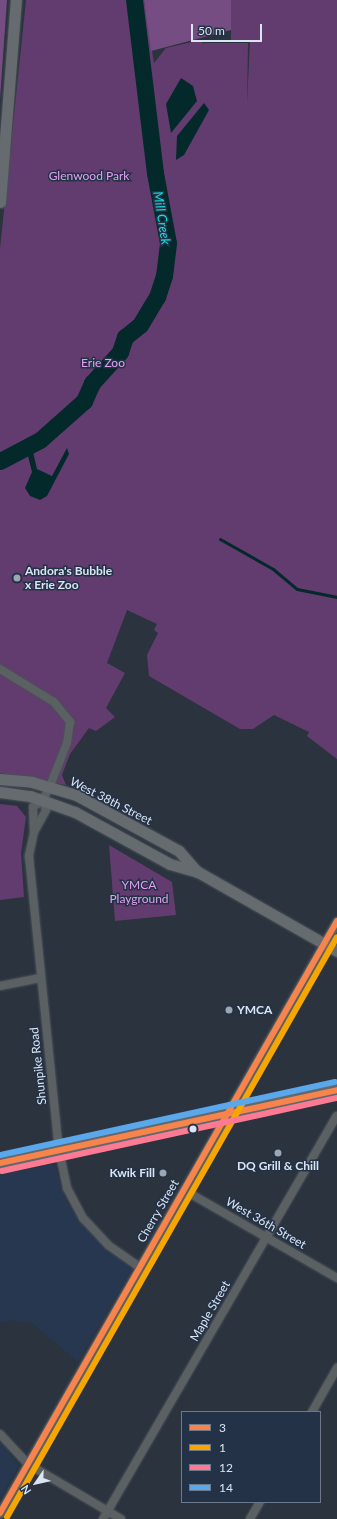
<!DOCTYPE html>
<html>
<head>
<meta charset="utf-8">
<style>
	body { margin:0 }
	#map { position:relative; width:337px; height:1519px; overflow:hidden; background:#2b333e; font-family:Lato,sans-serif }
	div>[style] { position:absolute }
	.built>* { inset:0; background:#273750 }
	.green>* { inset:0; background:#633c6f }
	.forest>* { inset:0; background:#754d82 }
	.water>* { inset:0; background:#04292b }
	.stream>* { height:3px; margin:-1.5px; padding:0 1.5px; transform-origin:1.5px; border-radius:1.5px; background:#04292b }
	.river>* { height:17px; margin:-8.5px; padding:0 8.5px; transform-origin:8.5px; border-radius:8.5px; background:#04292b }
	.roads { filter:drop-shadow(0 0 1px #495059) drop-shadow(0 0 1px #495059) }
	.minor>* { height:8px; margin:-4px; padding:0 4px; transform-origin:4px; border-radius:4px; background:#5b6063 }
	.tertiary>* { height:9px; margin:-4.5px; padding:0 4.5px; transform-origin:4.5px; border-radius:4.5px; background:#5b6063 }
	.secondary>* { height:11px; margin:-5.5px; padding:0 5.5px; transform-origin:5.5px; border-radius:5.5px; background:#656b6e }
	.primary>* { height:12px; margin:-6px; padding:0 6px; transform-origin:6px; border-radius:6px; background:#62696e }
	.bus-1>* { height:6px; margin:-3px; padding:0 3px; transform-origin:3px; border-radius:3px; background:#f8844c }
	.bus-2>* { height:6px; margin:-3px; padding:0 3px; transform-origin:3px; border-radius:3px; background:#f7a600 }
	.bus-3>* { height:6px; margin:-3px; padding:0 3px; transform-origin:3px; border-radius:3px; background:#fe7a93 }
	.bus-4>* { height:6px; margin:-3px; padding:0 3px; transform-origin:3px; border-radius:3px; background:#5aa8eb }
	.dots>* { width:11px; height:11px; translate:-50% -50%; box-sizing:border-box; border:2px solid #233246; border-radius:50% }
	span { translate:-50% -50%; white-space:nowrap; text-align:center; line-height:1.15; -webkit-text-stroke:3px #233246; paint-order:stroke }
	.park-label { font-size:12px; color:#e5a0f5 }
	.poi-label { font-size:12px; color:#dbe4f2; font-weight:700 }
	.left { translate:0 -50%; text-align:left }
	.right { translate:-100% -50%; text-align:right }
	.street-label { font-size:12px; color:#dbe4f2 }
	.water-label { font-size:13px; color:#18dee0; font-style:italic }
	.legend { position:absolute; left:181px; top:1411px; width:140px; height:92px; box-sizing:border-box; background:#233246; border:1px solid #6d798b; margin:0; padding:5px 7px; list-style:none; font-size:12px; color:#dbe4f2 }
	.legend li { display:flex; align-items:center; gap:8px; height:20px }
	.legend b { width:20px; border:1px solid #6d798b }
	.north { position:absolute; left:16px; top:1463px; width:40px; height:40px; -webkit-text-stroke:3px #233246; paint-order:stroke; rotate:236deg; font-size:11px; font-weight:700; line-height:16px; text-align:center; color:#dbe4f2 }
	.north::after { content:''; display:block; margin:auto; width:14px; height:18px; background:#dbe4f2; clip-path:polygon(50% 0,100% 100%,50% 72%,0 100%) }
	.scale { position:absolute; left:191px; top:24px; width:71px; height:18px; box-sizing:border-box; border:2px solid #dbe4f2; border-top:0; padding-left:5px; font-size:12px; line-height:14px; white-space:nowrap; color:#dbe4f2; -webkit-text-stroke:3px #233246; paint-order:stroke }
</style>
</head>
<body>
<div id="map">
	<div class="built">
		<div style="clip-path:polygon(51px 1164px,55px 1166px,66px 1201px,75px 1214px,102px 1246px,132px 1269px,78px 1362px,32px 1323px,13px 1320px,0 1323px,0 1175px)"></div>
		<div style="clip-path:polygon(0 1442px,19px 1465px,0 1499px)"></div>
	</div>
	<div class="green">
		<div style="clip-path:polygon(26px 0,144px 0,154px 63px,166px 48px,201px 40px,202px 43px,248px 43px,247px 104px,250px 41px,231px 40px,231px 0,337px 0,337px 759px,307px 736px,309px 732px,274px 715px,253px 729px,240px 729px,149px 676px,147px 655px,158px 633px,154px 630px,157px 624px,127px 610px,107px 663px,125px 673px,106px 708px,115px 717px,96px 731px,89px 728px,70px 754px,62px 775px,66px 785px,0 773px,0 249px)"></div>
		<div style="clip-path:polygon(0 804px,17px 806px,26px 817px,21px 853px,24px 897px,0 900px)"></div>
		<div style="clip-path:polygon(109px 845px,172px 882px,176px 915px,115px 921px)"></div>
	</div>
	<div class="forest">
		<div style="clip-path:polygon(0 0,7px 0,0 99px)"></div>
		<div style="clip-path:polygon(144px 0,231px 0,231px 30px,151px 51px)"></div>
	</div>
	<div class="water">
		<div style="clip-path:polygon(181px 78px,193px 86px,197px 101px,171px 133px,166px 104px)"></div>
		<div style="clip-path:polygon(204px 103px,209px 110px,184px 155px,176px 160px,177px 136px)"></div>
		<div style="clip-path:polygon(67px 448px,69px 454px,47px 496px,40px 500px,30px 496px,25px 488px,32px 472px,28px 456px,33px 452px,37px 469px,52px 476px)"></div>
	</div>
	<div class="stream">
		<div style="left:220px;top:539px;width:61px;rotate:29.5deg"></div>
		<div style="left:273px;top:569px;width:31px;rotate:40deg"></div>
		<div style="left:297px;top:589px;width:41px;rotate:11.3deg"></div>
	</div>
	<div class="river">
		<div style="left:0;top:461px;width:45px;rotate:-27.7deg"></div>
		<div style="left:40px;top:440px;width:59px;rotate:-41.6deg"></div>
		<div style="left:84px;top:401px;width:20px;rotate:-66deg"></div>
		<div style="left:92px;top:383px;width:42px;rotate:-47.9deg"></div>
		<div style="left:120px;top:352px;width:16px;rotate:-72deg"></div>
		<div style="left:125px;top:337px;width:19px;rotate:-39deg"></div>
		<div style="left:140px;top:325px;width:33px;rotate:-59deg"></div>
		<div style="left:157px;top:297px;width:22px;rotate:-72deg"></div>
		<div style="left:164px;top:276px;width:33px;rotate:-83deg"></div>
		<div style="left:168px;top:243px;width:71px;rotate:-100.5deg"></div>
		<div style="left:155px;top:173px;width:174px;rotate:-96.9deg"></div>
	</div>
	<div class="roads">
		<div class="minor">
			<div style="left:0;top:669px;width:63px;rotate:31.4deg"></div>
			<div style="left:54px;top:702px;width:26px;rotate:51deg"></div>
			<div style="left:70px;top:722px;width:21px;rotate:98deg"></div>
			<div style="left:67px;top:743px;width:46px;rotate:111.6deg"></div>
			<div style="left:50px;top:786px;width:16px;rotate:117deg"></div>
			<div style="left:43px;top:800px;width:12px;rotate:145deg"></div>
			<div style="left:33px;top:807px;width:25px;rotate:88deg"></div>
			<div style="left:34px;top:832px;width:25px;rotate:102deg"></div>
			<div style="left:29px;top:856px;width:296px;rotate:84.2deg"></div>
			<div style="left:59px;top:1150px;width:39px;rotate:78deg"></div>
			<div style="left:67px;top:1188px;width:34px;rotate:62deg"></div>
			<div style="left:83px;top:1218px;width:37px;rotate:47deg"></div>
			<div style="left:108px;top:1245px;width:39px;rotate:35deg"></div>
			<div style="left:34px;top:832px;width:25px;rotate:-61deg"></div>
			<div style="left:46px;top:810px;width:10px;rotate:-107deg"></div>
			<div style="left:0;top:986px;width:41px;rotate:-11.3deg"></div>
			<div style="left:184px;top:1190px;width:177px;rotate:29.9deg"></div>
			<div style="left:312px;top:1412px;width:51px;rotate:-60.4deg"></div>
			<div style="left:0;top:1434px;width:41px;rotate:47deg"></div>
			<div style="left:28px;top:1464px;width:108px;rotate:30.6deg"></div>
			<div style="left:103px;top:1519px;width:466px;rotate:-59.9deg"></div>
			<div style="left:250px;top:1519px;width:20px;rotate:-60deg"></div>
		</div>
		<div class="tertiary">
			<div style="left:0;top:1513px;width:681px;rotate:-60.35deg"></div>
		</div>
		<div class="secondary">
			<div style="left:0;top:202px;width:203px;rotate:-85.5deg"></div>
			<div style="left:0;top:779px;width:32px;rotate:5deg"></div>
			<div style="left:32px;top:782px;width:46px;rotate:16.5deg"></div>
			<div style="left:76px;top:795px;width:117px;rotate:28.5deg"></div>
			<div style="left:179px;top:851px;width:28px;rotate:49deg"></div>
			<div style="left:0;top:792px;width:30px;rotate:8deg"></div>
			<div style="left:30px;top:796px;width:48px;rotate:19.6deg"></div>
			<div style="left:75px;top:812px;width:108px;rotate:28.7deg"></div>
			<div style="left:170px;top:864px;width:29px;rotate:16deg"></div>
			<div style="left:198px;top:872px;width:160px;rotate:29.6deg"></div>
		</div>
		<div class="primary">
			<div style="left:0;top:1163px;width:345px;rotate:-12.2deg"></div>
		</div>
	</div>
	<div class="bus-1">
		<div style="left:0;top:1163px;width:345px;rotate:-12.2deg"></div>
		<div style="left:0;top:1513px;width:681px;rotate:-60.35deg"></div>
	</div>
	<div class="bus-2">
		<div style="left:7px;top:1517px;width:667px;rotate:-60.36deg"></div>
	</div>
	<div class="bus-3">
		<div style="left:2px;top:1171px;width:343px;rotate:-12.3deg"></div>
	</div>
	<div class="bus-4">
		<div style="left:0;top:1155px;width:343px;rotate:-12.3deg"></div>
	</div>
	<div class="dots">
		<div style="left:17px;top:578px;background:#9da6b3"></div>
		<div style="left:229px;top:1010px;background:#9da6b3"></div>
		<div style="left:193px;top:1129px;background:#dbe4f2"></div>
		<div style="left:278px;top:1153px;background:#9da6b3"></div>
		<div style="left:163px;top:1173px;background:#9da6b3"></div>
	</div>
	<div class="park-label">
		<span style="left:89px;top:176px">Glenwood Park</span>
		<span style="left:103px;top:363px">Erie Zoo</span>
		<span style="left:139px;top:892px">YMCA<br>Playground</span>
	</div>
	<div class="poi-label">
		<span class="left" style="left:25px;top:578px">Andora's Bubble<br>x Erie Zoo</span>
		<span class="left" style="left:237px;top:1010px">YMCA</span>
		<span style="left:278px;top:1166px">DQ Grill &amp; Chill</span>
		<span class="right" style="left:155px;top:1173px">Kwik Fill</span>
	</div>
	<div class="street-label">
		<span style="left:111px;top:801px;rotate:27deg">West 38th Street</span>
		<span style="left:38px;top:1066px;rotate:-96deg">Shunpike Road</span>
		<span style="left:158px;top:1211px;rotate:-60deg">Cherry Street</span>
		<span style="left:266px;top:1223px;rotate:30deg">West 36th Street</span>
		<span style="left:210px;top:1311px;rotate:-60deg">Maple Street</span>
	</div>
	<div class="water-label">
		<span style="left:162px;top:218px;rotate:81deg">Mill Creek</span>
	</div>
	<ul class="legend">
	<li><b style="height:5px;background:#f8844c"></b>3</li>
	<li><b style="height:5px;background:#f7a600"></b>1</li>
	<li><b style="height:5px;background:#fe7a93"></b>12</li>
	<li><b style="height:5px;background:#5aa8eb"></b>14</li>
	</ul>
	<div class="north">N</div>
	<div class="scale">50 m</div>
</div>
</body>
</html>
